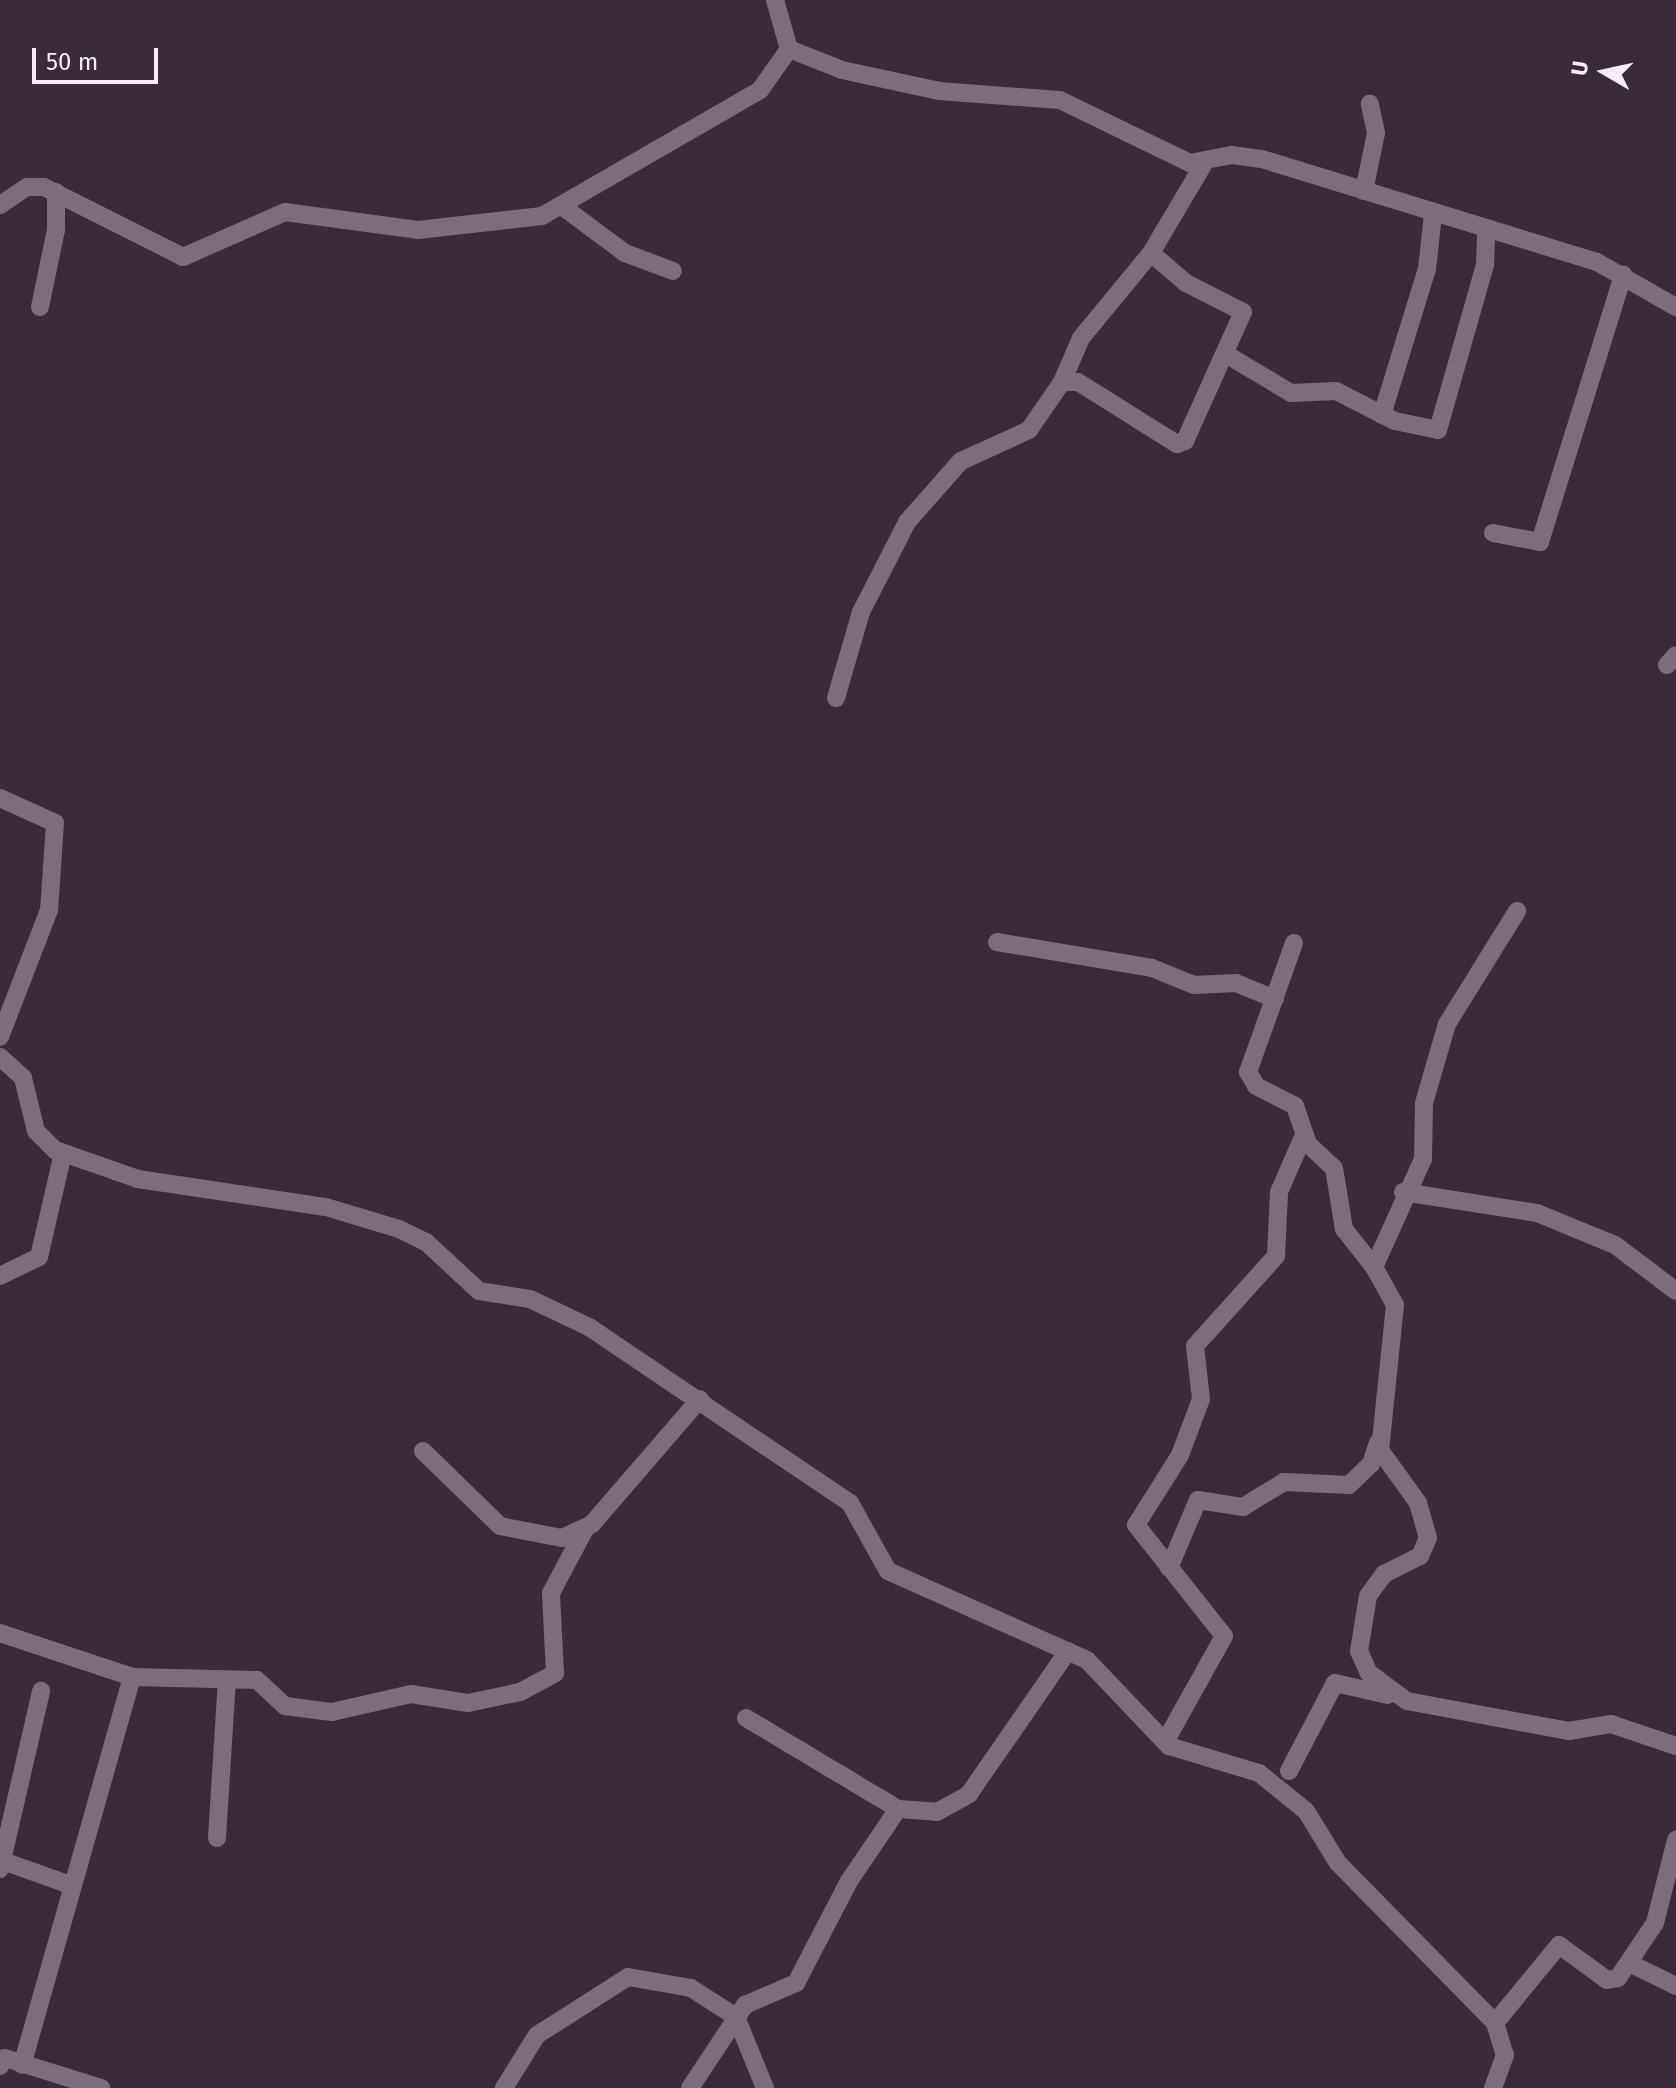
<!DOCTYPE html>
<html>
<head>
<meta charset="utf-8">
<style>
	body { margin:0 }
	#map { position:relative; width:1676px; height:2088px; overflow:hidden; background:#3a2b3a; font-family:"Fira Sans",sans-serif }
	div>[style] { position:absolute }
	.street>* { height:18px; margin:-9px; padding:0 9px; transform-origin:9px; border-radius:9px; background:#7e6c7d }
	span { translate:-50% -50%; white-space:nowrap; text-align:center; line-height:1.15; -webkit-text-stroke:6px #3a2b3a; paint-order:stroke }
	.north { position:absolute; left:1564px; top:32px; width:80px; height:80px; -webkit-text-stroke:6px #3a2b3a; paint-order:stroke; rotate:279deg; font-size:22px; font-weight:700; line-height:32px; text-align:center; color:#f7ecf6 }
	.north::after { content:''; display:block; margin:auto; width:28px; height:36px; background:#f7ecf6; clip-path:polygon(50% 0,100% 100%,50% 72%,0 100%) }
	.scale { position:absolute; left:32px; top:48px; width:126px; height:36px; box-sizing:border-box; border:4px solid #f7ecf6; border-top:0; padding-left:10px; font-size:24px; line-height:28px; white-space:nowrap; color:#f7ecf6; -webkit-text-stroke:6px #3a2b3a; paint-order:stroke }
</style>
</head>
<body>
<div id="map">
	<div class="street">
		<div style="left:775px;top:0;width:51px;rotate:74.1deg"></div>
		<div style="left:1364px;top:191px;width:59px;rotate:-78.3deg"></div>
		<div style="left:1376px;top:133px;width:30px;rotate:-102deg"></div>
		<div style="left:0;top:205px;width:32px;rotate:-34deg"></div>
		<div style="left:27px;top:187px;width:17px"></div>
		<div style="left:44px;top:187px;width:156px;rotate:26.7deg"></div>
		<div style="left:183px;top:257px;width:111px;rotate:-23.8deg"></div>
		<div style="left:285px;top:212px;width:134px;rotate:7.7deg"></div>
		<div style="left:418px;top:230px;width:125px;rotate:-6.4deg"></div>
		<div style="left:542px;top:216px;width:252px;rotate:-30deg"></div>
		<div style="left:760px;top:90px;width:50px;rotate:-54.7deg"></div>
		<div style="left:789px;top:49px;width:57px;rotate:21.6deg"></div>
		<div style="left:842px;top:70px;width:99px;rotate:12.2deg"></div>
		<div style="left:939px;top:91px;width:121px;rotate:4.3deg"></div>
		<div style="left:1060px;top:100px;width:144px;rotate:25.9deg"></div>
		<div style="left:1190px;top:163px;width:43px;rotate:-10.8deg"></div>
		<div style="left:1232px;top:155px;width:30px;rotate:8deg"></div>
		<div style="left:1262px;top:159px;width:350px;rotate:17.1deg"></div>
		<div style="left:1597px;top:262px;width:91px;rotate:29.7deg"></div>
		<div style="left:563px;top:207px;width:77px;rotate:36.6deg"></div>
		<div style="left:625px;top:253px;width:51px;rotate:20.6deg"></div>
		<div style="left:40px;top:307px;width:79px;rotate:-78.3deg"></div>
		<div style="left:56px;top:230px;width:38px;rotate:-90deg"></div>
		<div style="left:1229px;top:356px;width:72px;rotate:30.8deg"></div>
		<div style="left:1291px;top:393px;width:45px;rotate:-2.5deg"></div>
		<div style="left:1336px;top:391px;width:66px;rotate:27deg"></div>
		<div style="left:1395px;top:421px;width:44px;rotate:11.8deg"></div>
		<div style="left:1438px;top:430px;width:172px;rotate:-74.1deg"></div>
		<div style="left:1485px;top:265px;width:33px;rotate:-88deg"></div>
		<div style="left:1062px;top:382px;width:48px;rotate:-66.6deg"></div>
		<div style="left:1081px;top:338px;width:110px;rotate:-50.5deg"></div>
		<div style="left:1382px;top:415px;width:153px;rotate:-72.9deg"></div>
		<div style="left:1427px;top:269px;width:54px;rotate:-83.7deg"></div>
		<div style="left:1493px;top:533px;width:48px;rotate:10.8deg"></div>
		<div style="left:1540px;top:542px;width:280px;rotate:-72.7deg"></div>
		<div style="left:1667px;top:665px;width:13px;rotate:-48deg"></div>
		<div style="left:836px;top:698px;width:90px;rotate:-73.8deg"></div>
		<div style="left:861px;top:612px;width:101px;rotate:-62.9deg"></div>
		<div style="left:907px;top:522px;width:81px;rotate:-48.5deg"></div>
		<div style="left:961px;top:461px;width:75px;rotate:-24.5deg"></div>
		<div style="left:1029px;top:430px;width:58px;rotate:-55.5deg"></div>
		<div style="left:1062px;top:382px;width:16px"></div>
		<div style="left:1078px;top:382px;width:117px;rotate:32.1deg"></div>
		<div style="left:1177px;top:444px;width:9px;rotate:-21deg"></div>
		<div style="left:1185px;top:441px;width:141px;rotate:-65.8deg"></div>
		<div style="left:1243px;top:312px;width:64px;rotate:-153deg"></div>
		<div style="left:1186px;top:283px;width:46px;rotate:-139.4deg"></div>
		<div style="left:1151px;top:253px;width:108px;rotate:-59.4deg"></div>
		<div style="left:0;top:798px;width:60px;rotate:24.4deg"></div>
		<div style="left:55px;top:823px;width:87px;rotate:93.9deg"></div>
		<div style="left:49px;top:910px;width:136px;rotate:111.1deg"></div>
		<div style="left:997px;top:942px;width:157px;rotate:9.5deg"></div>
		<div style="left:1152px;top:968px;width:45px;rotate:22deg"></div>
		<div style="left:1194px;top:985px;width:42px;rotate:-2.7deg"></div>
		<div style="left:1236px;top:983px;width:42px;rotate:22.3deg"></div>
		<div style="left:1294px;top:943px;width:137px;rotate:109.6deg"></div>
		<div style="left:1248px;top:1072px;width:16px;rotate:60deg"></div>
		<div style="left:1256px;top:1086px;width:44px;rotate:27.1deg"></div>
		<div style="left:1295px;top:1106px;width:40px;rotate:71.1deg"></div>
		<div style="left:1308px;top:1144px;width:35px;rotate:43deg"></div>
		<div style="left:1334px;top:1168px;width:62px;rotate:80.7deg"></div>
		<div style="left:1344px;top:1229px;width:48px;rotate:51.7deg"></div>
		<div style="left:1374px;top:1267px;width:119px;rotate:-65.6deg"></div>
		<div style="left:1423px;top:1159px;width:56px;rotate:-89deg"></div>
		<div style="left:1424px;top:1103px;width:82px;rotate:-73.8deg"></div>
		<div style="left:1447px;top:1024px;width:133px;rotate:-58.2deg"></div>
		<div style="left:0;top:1057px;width:31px;rotate:42deg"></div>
		<div style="left:23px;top:1078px;width:55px;rotate:76.2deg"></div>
		<div style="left:36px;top:1131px;width:27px;rotate:45deg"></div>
		<div style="left:55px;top:1150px;width:88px;rotate:19.3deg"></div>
		<div style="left:138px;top:1179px;width:190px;rotate:8.5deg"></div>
		<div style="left:326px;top:1207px;width:76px;rotate:16.8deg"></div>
		<div style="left:399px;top:1229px;width:30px;rotate:26deg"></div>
		<div style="left:426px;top:1242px;width:72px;rotate:42.8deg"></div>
		<div style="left:479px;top:1291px;width:52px;rotate:8.9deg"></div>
		<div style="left:530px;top:1299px;width:65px;rotate:25.4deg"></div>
		<div style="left:589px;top:1327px;width:315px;rotate:34deg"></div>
		<div style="left:850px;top:1503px;width:78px;rotate:60.8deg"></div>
		<div style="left:888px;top:1571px;width:218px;rotate:24.1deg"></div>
		<div style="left:1087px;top:1660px;width:119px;rotate:46.4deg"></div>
		<div style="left:1169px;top:1746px;width:94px;rotate:16.7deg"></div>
		<div style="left:1259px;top:1773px;width:60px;rotate:39deg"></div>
		<div style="left:1306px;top:1811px;width:61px;rotate:58.4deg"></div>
		<div style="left:1338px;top:1863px;width:224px;rotate:45.5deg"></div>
		<div style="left:1495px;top:2023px;width:34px;rotate:73deg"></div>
		<div style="left:1505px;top:2055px;width:35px;rotate:110deg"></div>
		<div style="left:1403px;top:1192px;width:136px;rotate:8.9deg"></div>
		<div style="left:1537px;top:1213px;width:84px;rotate:22.3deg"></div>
		<div style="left:1615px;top:1245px;width:76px;rotate:37deg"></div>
		<div style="left:1374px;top:1267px;width:43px;rotate:61.1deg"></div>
		<div style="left:1395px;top:1305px;width:146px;rotate:95.9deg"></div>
		<div style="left:1380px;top:1450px;width:65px;rotate:54.4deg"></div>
		<div style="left:1418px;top:1503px;width:36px;rotate:74deg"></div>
		<div style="left:1428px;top:1538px;width:20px;rotate:114deg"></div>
		<div style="left:1420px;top:1556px;width:40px;rotate:153.4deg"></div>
		<div style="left:1384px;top:1574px;width:27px;rotate:126deg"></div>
		<div style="left:1368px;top:1596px;width:56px;rotate:99.3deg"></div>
		<div style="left:1359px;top:1651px;width:24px;rotate:66deg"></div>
		<div style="left:1369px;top:1673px;width:47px;rotate:36.4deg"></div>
		<div style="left:1407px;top:1701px;width:165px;rotate:10.5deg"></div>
		<div style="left:1569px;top:1731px;width:43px;rotate:-9.5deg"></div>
		<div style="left:1611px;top:1724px;width:69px;rotate:18.7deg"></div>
		<div style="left:0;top:1276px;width:43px;rotate:-26deg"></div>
		<div style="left:39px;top:1257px;width:107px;rotate:-77deg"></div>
		<div style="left:423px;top:1451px;width:107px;rotate:44.2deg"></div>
		<div style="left:500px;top:1526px;width:63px;rotate:11deg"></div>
		<div style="left:562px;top:1538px;width:33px;rotate:-25deg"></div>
		<div style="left:592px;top:1524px;width:165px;rotate:-49.2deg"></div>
		<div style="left:1169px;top:1568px;width:74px;rotate:-66.9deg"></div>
		<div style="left:1198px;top:1500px;width:46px;rotate:8.8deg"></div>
		<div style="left:1243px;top:1507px;width:48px;rotate:-31.4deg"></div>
		<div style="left:1284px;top:1482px;width:65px;rotate:2.6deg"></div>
		<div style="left:1349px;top:1485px;width:30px;rotate:-44deg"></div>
		<div style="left:1371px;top:1464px;width:22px;rotate:-72deg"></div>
		<div style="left:0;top:1633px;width:139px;rotate:18.4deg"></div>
		<div style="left:132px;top:1677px;width:403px;rotate:105.8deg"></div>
		<div style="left:132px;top:1677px;width:125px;rotate:1.4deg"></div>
		<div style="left:257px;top:1680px;width:38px;rotate:43deg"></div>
		<div style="left:285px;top:1706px;width:47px;rotate:7.3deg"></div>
		<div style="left:332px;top:1712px;width:81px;rotate:-12.8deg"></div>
		<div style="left:411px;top:1694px;width:58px;rotate:9deg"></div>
		<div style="left:468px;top:1703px;width:53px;rotate:-11.9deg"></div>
		<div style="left:520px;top:1692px;width:40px;rotate:-28deg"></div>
		<div style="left:555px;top:1673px;width:80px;rotate:-92.9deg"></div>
		<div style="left:551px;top:1593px;width:72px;rotate:-62deg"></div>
		<div style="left:746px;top:1718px;width:177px;rotate:30.9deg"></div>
		<div style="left:898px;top:1809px;width:39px;rotate:4deg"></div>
		<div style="left:937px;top:1812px;width:37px;rotate:-29deg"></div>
		<div style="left:969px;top:1794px;width:174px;rotate:-55.3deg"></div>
		<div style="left:1165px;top:1742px;width:121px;rotate:-60.9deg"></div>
		<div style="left:1224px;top:1636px;width:142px;rotate:-128.4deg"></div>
		<div style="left:1136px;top:1525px;width:83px;rotate:-57.8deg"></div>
		<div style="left:1180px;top:1455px;width:60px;rotate:-69.4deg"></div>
		<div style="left:1201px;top:1399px;width:53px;rotate:-96.5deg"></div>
		<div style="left:1195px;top:1346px;width:121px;rotate:-48deg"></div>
		<div style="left:1276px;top:1256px;width:64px;rotate:-87.3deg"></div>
		<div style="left:1279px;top:1192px;width:60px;rotate:-66.4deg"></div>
		<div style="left:1289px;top:1771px;width:99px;rotate:-62.4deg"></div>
		<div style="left:1335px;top:1683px;width:54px;rotate:12.8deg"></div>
		<div style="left:217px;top:1838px;width:157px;rotate:-86.4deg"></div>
		<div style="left:0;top:1860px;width:77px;rotate:19.6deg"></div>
		<div style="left:0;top:1869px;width:183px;rotate:-77deg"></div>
		<div style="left:1631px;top:1964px;width:50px;rotate:26.1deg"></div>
		<div style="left:1495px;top:2023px;width:101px;rotate:-50.6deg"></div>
		<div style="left:1559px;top:1945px;width:59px;rotate:36.1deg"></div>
		<div style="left:1607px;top:1980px;width:11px;rotate:-10deg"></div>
		<div style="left:1618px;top:1978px;width:66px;rotate:-56.1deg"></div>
		<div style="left:1655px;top:1923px;width:86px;rotate:-75.8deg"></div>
		<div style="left:0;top:2066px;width:9px;rotate:-58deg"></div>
		<div style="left:5px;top:2058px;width:101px;rotate:17.4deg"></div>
		<div style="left:504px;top:2088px;width:62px;rotate:-58.1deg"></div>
		<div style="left:537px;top:2035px;width:108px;rotate:-32.5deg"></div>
		<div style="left:628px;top:1977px;width:64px;rotate:9.9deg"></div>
		<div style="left:691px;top:1988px;width:54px;rotate:32.8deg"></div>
		<div style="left:736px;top:2017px;width:77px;rotate:67.8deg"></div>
		<div style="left:690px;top:2088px;width:100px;rotate:-56.5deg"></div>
		<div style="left:745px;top:2005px;width:56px;rotate:-23.3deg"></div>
		<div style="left:796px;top:1983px;width:115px;rotate:-62.5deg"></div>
		<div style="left:849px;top:1881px;width:87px;rotate:-55.8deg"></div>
	</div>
	<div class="north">U</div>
	<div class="scale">50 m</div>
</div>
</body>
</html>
